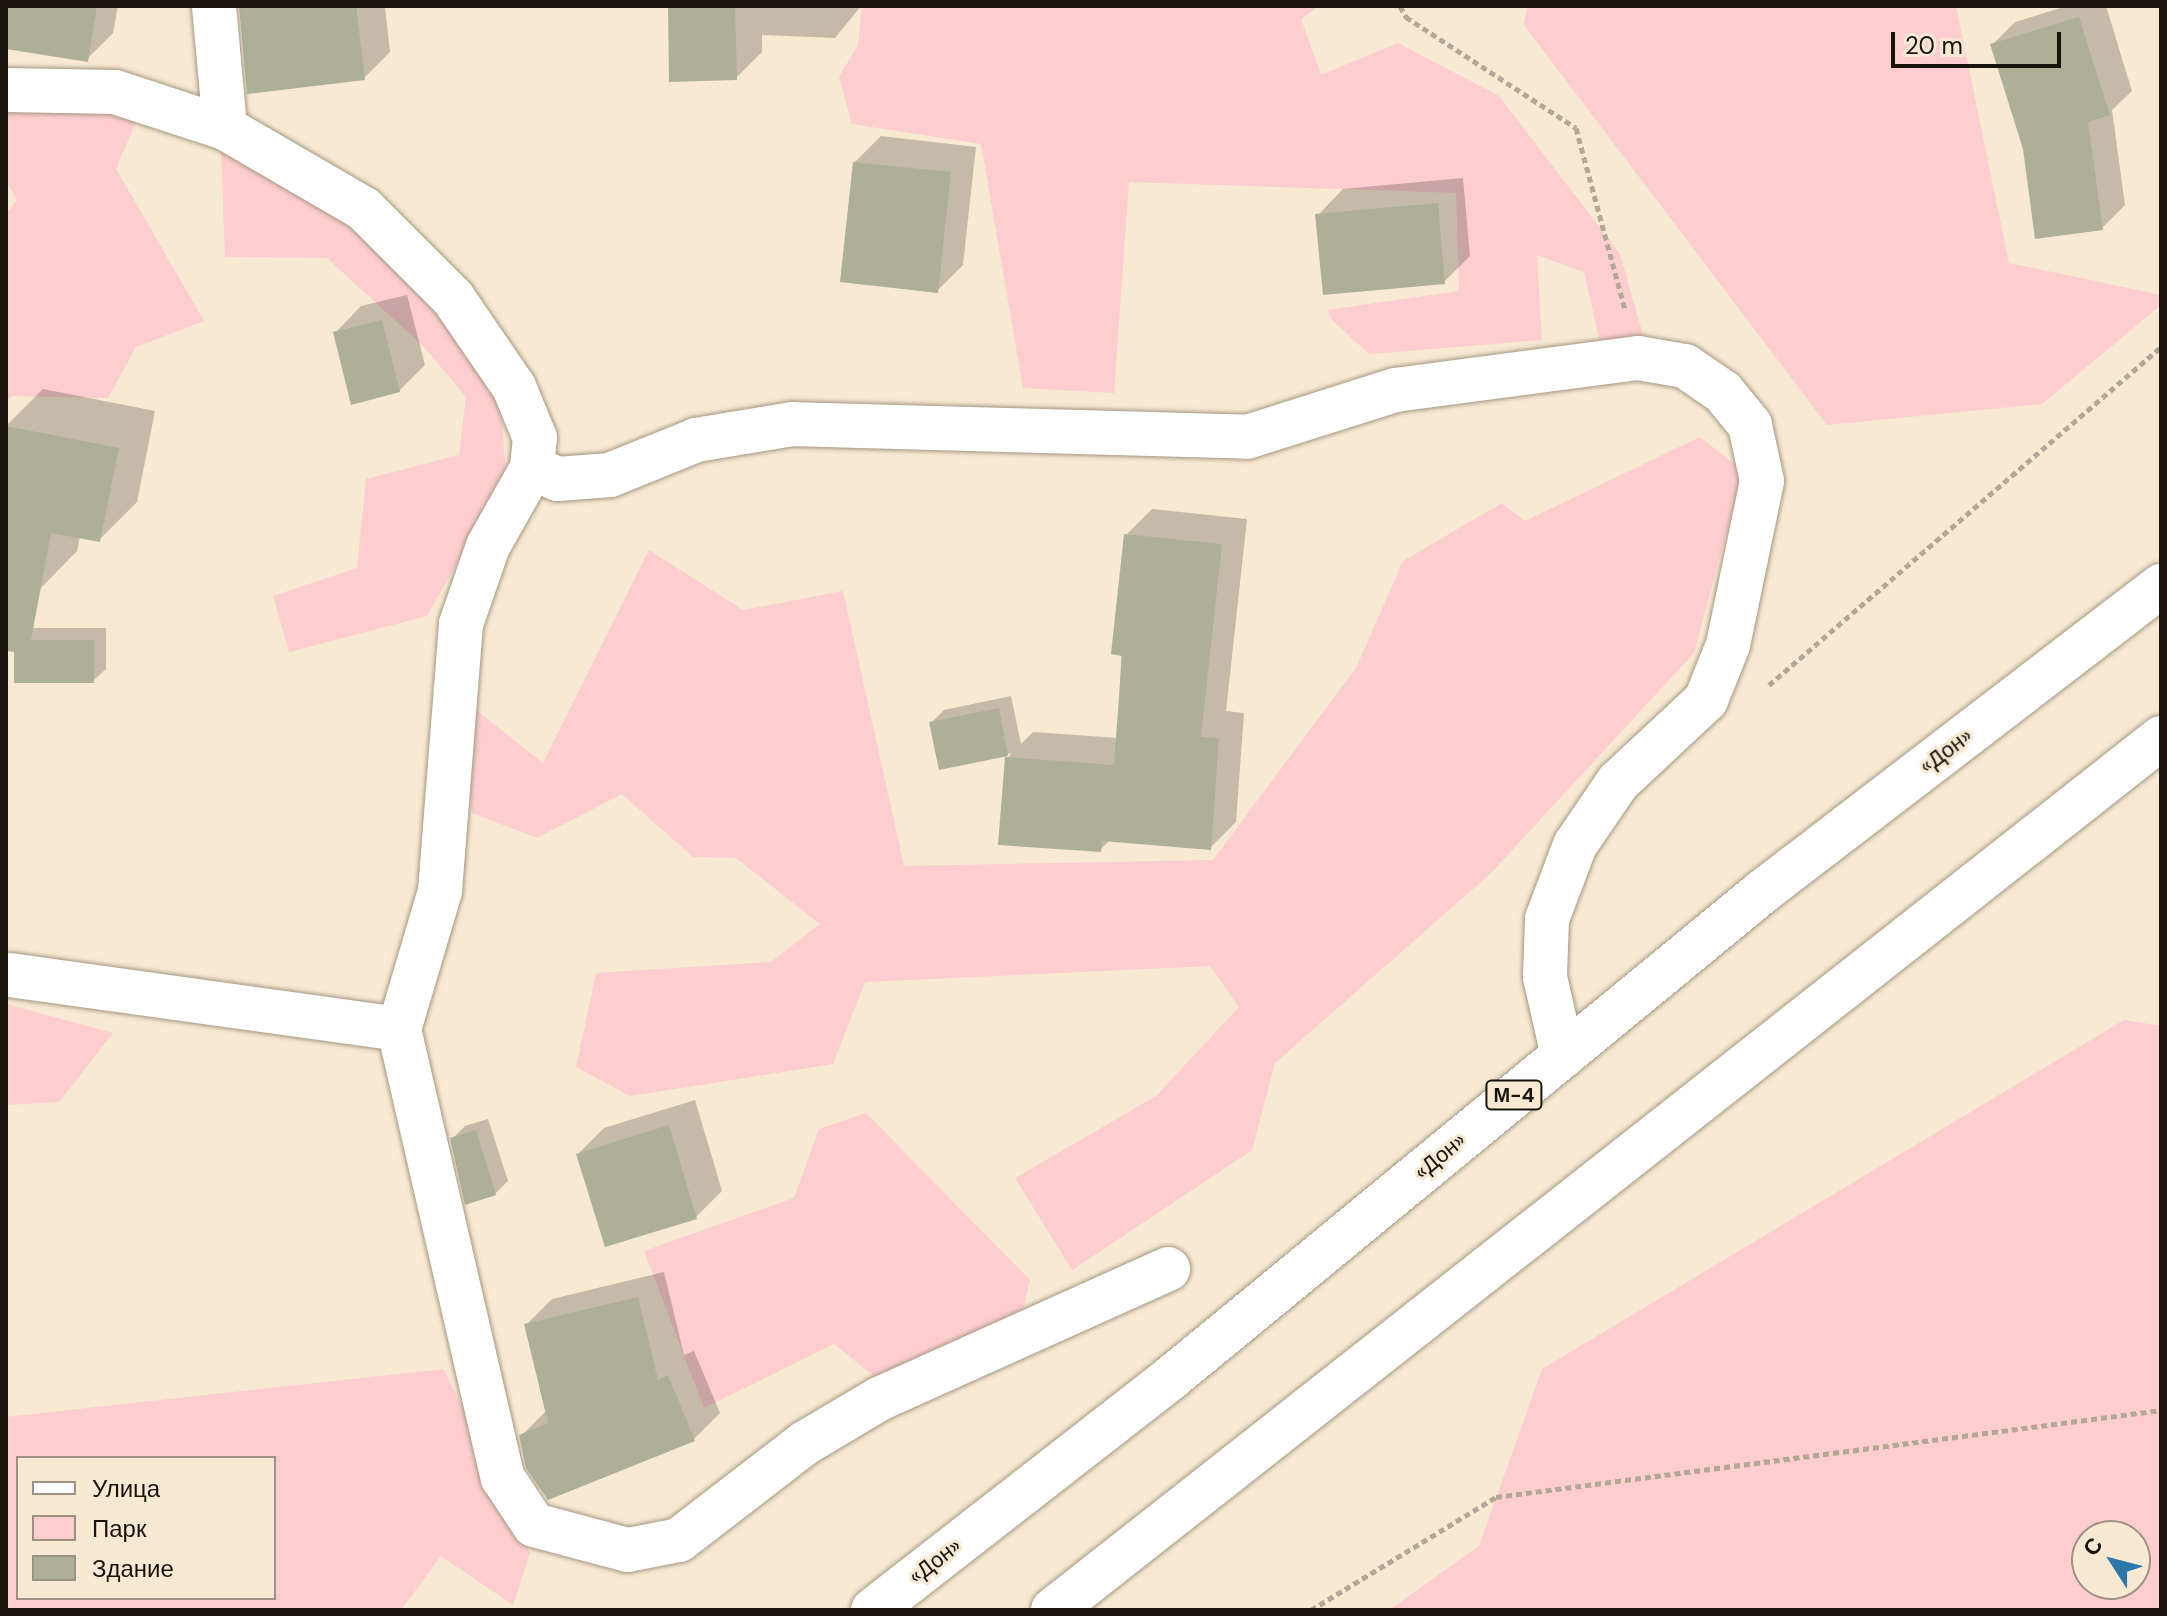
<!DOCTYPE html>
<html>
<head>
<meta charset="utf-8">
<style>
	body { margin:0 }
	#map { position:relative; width:2167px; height:1616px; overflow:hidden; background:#f7e9d2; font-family:"DM Sans",sans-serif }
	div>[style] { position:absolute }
	.green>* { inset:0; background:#fdcdcf }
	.shadow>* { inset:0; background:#0003 }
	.building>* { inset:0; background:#adb097 }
	.path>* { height:5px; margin-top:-2.5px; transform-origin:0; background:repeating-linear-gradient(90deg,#b3a896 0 6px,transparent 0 10px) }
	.roads { filter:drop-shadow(0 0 2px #a49781) drop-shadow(0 0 2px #a49781) }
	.minor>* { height:44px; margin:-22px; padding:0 22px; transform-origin:22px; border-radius:22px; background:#fff }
	.highway>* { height:44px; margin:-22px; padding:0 22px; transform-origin:22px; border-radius:22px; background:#fff }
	span { translate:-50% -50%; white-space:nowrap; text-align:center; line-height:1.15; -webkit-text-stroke:6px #f7e9d2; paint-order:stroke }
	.shield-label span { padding:2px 6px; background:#f7e9d2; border:2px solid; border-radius:6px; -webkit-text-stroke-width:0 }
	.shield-label { font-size:20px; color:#18130b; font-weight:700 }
	.street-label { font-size:22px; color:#18130b }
	.frame { position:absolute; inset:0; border:8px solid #18130b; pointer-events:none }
	.legend { position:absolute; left:16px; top:1456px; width:260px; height:144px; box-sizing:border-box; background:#f7e9d2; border:2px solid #9e9382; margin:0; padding:10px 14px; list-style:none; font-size:24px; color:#18130b }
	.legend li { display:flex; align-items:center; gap:16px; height:40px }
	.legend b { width:40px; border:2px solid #9e9382 }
	.north { position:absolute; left:2071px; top:1520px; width:80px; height:80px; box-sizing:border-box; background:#f7e9d2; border:2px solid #9e9382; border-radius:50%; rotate:306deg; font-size:22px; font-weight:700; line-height:32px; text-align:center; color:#18130b }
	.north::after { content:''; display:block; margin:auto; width:28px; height:36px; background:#2c78ab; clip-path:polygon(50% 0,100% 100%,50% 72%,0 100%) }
	.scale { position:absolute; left:1891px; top:32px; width:170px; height:36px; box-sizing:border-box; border:4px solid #18130b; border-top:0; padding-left:10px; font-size:24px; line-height:28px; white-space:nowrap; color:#18130b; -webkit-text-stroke:6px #f7e9d2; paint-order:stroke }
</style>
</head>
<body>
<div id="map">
	<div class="green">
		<div style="clip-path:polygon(862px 6px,1319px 6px,1301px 19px,1321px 75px,1398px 43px,1499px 96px,1620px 254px,1643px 335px,1600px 342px,1584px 272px,1537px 255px,1542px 340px,1369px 354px,1332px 320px,1328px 310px,1459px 291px,1456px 193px,1129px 182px,1114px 393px,1023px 388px,981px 144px,852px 124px,839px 77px,858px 45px)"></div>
		<div style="clip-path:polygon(1527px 6px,1956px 6px,2009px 263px,2161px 295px,2161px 305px,2042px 404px,1827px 425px,1524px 25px)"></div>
		<div style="clip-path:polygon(6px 109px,140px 112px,116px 169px,204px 321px,136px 347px,108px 398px,12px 396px,6px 401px,6px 214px,17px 200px,6px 180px)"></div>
		<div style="clip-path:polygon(221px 146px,350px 226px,452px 327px,500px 395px,506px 476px,427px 616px,289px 652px,273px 596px,357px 568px,366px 479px,459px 455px,466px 397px,425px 348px,327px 258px,225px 257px)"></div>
		<div style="clip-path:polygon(1700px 437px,1743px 471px,1694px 653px,1490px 874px,1275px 1063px,1252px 1150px,1072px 1270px,1015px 1178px,1156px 1096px,1239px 1007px,1210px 966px,865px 982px,833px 1064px,630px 1096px,576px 1067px,596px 973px,771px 962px,820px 924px,736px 858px,693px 857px,622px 794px,537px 838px,472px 813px,459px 697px,543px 763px,649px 550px,743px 610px,843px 591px,904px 866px,1213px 860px,1356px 668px,1403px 561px,1502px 503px,1525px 521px)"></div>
		<div style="clip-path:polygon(6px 1004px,113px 1033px,59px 1102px,6px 1105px)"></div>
		<div style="clip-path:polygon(evenodd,2124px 1020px,2161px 1026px,2161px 1610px,1389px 1610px,1479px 1546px,1542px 1369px,2124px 1020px,2087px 1536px,2135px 1536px,2135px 1584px,2087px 1584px,2087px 1536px)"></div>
		<div style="clip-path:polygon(866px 1113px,1030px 1280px,1021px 1317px,875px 1377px,834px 1344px,704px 1408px,644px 1251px,794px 1198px,819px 1129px)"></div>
		<div style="clip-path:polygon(evenodd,444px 1369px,530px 1553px,513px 1605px,441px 1556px,401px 1610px,6px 1610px,6px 1417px,444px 1369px,18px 1458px,274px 1458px,274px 1598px,18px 1598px,18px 1458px)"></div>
	</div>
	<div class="shadow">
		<div style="clip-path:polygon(6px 6px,118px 6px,113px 33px,87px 59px,6px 47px)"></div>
		<div style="clip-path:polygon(242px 6px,385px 6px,390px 52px,364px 78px)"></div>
		<div style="clip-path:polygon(670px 6px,861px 6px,835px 38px,762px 35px,762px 52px,736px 78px)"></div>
		<div style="clip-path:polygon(2067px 6px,2106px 6px,2132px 91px,2112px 110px,2125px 205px,2102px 228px,2025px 149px,1992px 45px,2015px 22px)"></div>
		<div style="clip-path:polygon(881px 136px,976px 147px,963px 265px,937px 291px,855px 162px)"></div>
		<div style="clip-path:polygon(1463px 178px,1470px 256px,1444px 282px,1318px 215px,1343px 189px)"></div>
		<div style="clip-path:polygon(407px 295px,425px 365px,399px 391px,336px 332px,361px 306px)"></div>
		<div style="clip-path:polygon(43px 389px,155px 411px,137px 502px,99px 540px,80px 536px,77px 551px,40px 589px,6px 583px,6px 426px)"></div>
		<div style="clip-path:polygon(1152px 509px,1247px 519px,1226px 711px,1244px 713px,1236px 822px,1210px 848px,1111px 839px,1100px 850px,1007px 758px,1012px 753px,941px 768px,932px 722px,944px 710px,1011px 696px,1021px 744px,1033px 732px,1118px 738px,1126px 535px)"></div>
		<div style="clip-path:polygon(29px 628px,106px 628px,106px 669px,93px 681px,16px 681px)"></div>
		<div style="clip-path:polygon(695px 1100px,722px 1191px,696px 1217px,578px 1154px,604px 1128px)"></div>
		<div style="clip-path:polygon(488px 1119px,508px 1181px,495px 1194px,452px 1139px,465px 1126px)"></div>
		<div style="clip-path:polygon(664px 1272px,684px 1355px,694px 1351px,720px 1413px,694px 1439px,521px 1436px,547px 1410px,526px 1325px,552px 1299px)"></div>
	</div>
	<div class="building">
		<div style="clip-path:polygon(6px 6px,97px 6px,88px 62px,6px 49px)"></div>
		<div style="clip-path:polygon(239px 6px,356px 6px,365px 80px,247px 94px)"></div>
		<div style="clip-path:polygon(668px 6px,735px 6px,737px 80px,669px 82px)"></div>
		<div style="clip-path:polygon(2079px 17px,2110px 115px,2088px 122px,2103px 230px,2035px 239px,2023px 149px,1990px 44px)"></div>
		<div style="clip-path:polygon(853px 162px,951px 172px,938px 293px,840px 282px)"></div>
		<div style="clip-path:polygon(1438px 203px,1445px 284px,1323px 295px,1315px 214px)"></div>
		<div style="clip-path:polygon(382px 320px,400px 392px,351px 405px,333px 332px)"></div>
		<div style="clip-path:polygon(6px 426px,119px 448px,100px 542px,51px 533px,31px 640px,94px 640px,94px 683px,14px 683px,14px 652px,6px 651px)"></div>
		<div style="clip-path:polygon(1124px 534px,1222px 544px,1201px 737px,1219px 738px,1211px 850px,1102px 841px,1101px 852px,998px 845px,1005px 757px,1114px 765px,1122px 656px,1111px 654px)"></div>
		<div style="clip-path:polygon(999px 708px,1008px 756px,939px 770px,929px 722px)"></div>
		<div style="clip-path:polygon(669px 1125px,697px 1219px,605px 1247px,576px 1154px)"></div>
		<div style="clip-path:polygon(476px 1130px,496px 1195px,465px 1205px,450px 1138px)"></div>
		<div style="clip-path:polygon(638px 1297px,658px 1380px,668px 1375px,695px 1441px,548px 1500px,526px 1468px,519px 1435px,548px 1423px,524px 1324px)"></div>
	</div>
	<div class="path">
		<div style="left:1400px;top:6px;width:13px;rotate:61deg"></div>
		<div style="left:1406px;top:17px;width:203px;rotate:33.1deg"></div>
		<div style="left:1576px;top:128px;width:188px;rotate:74.9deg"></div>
		<div style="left:1769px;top:685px;width:518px;rotate:-40.77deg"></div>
		<div style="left:1311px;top:1610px;width:217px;rotate:-31.4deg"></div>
		<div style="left:1496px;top:1497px;width:671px;rotate:-7.45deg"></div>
	</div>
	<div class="roads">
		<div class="minor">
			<div style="left:214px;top:6px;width:122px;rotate:84.8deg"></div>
			<div style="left:225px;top:128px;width:161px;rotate:30.2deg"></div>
			<div style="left:364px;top:209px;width:126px;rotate:45deg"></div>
			<div style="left:453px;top:298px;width:108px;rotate:55.6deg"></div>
			<div style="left:514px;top:387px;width:55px;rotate:67.6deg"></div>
			<div style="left:535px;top:438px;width:30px;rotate:96deg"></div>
			<div style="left:532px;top:468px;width:90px;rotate:119.4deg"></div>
			<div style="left:488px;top:546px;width:83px;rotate:109.1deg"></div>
			<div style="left:461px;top:624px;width:268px;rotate:94.5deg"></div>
			<div style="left:440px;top:891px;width:144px;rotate:106.5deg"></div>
			<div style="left:6px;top:90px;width:109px;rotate:1.1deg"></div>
			<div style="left:115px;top:92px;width:116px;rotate:18.1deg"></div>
			<div style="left:532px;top:468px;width:28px;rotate:23deg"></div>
			<div style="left:558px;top:479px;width:52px;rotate:-4.4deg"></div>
			<div style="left:610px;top:475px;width:93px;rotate:-22.1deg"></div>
			<div style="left:696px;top:440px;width:98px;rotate:-9.4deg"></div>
			<div style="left:793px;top:424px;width:454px;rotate:1.6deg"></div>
			<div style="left:1247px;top:437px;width:155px;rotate:-17.6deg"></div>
			<div style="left:1395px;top:390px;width:245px;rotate:-7.5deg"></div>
			<div style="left:1638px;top:358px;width:48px;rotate:9.7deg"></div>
			<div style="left:1685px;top:366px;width:46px;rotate:34.4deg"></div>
			<div style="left:1723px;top:392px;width:43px;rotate:50.7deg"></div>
			<div style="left:1750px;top:425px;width:57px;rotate:77.9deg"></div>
			<div style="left:1762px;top:481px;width:167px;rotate:101.7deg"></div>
			<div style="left:1728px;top:645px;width:59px;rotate:111.8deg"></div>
			<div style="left:1706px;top:700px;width:120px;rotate:137deg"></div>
			<div style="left:1618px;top:782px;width:76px;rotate:124.3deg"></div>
			<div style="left:1575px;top:845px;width:79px;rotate:110.7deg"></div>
			<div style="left:1547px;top:919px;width:58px;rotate:92deg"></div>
			<div style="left:1545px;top:977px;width:81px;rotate:77.2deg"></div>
			<div style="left:10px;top:975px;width:393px;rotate:7.9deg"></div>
			<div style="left:399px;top:1029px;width:461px;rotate:77deg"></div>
			<div style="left:503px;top:1478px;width:56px;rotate:56.6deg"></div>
			<div style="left:534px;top:1525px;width:97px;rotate:14.9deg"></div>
			<div style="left:628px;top:1550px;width:52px;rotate:-11.1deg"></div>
			<div style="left:679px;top:1540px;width:159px;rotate:-37.6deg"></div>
			<div style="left:805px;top:1443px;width:86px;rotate:-30.7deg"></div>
			<div style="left:879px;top:1399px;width:317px;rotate:-24.2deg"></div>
		</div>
		<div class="highway">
			<div style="left:873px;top:1610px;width:379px;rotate:-37.9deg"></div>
			<div style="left:1172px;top:1377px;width:764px;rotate:-39.42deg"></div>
			<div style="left:1762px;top:892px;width:503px;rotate:-37.49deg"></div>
			<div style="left:1053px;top:1610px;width:1410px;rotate:-38.2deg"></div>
		</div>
	</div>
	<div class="shield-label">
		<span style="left:1514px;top:1095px">М-4</span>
	</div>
	<div class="street-label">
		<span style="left:1946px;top:751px;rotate:-37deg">«Дон»</span>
		<span style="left:1440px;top:1156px;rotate:-40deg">«Дон»</span>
		<span style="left:935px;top:1561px;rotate:-38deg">«Дон»</span>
	</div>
	<div class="frame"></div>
	<ul class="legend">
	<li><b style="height:10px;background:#fff"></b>Улица</li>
	<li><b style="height:22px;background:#fdcdcf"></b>Парк</li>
	<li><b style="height:22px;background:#adb097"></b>Здание</li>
	</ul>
	<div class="north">С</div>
	<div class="scale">20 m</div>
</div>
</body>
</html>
